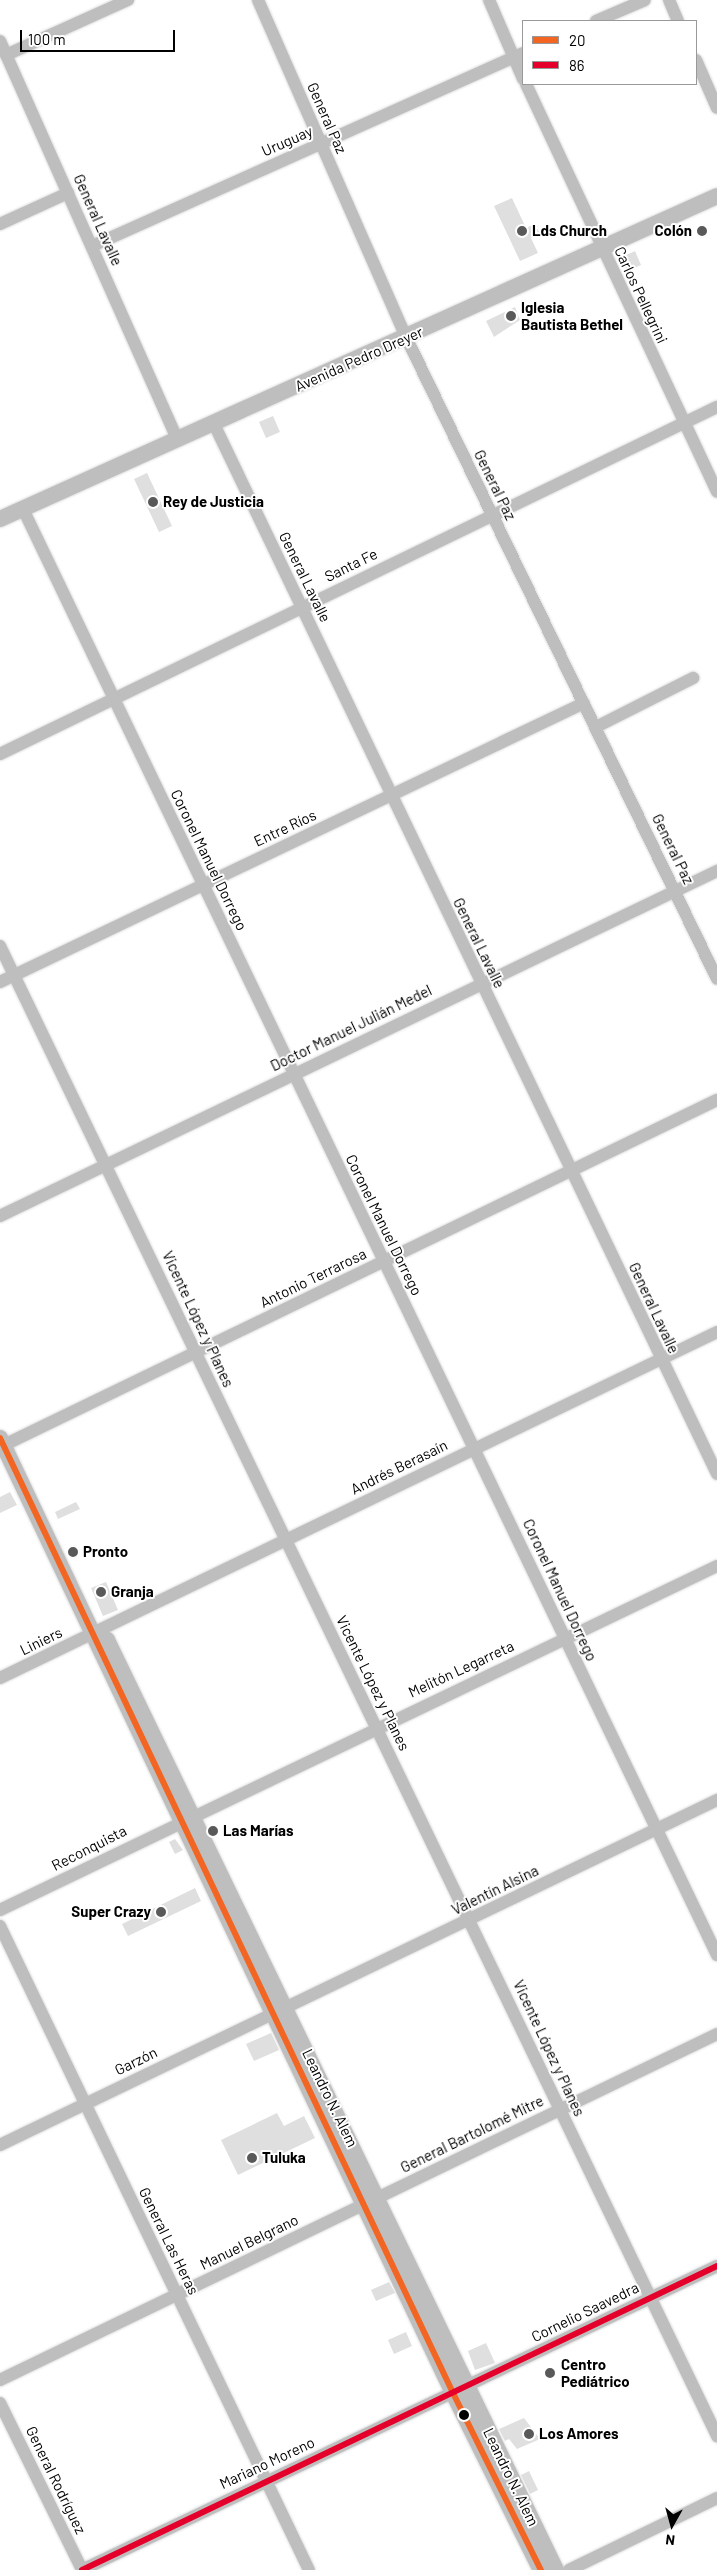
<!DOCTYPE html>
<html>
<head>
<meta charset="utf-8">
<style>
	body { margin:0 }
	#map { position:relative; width:717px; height:2570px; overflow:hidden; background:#fff; font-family:Barlow,sans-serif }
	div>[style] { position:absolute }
	.building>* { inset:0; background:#dfdfdf }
	.roads { filter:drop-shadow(0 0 1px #dbdbdb) drop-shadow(0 0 1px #dbdbdb) }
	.minor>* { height:12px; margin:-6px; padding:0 6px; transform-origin:6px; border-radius:6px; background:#bebebe }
	.major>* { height:16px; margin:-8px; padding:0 8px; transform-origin:8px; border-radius:8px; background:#bebebe }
	.bus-1>* { height:6px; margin:-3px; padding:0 3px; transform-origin:3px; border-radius:3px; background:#f26522 }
	.bus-2>* { height:6px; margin:-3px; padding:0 3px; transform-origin:3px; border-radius:3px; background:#e4002b }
	.dots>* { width:14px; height:14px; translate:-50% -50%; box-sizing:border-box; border:2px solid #fff; border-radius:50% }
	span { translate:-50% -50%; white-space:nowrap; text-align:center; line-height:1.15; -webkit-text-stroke:4px #fff; paint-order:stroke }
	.street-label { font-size:15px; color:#000 }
	.poi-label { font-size:15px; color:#000; font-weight:700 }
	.left { translate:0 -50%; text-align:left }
	.right { translate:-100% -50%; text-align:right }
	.legend { position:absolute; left:522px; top:20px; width:175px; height:65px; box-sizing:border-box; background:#fff; border:1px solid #999; margin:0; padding:6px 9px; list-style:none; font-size:15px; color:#000 }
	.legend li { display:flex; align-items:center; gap:10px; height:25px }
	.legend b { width:25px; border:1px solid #999 }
	.north { position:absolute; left:647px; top:2500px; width:50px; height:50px; -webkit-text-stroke:4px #fff; paint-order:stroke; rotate:187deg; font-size:14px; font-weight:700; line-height:20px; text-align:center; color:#000 }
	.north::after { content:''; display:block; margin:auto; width:18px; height:22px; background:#000; clip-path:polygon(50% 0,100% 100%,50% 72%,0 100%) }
	.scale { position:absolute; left:20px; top:30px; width:155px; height:22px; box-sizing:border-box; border:2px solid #000; border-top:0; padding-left:6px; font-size:15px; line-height:18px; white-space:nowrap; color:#000; -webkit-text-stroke:4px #fff; paint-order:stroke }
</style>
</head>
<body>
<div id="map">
	<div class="building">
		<div style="clip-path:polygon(512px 198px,526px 228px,535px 224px,540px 234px,531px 238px,538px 253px,520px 261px,494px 206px)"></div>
		<div style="clip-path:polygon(635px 251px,641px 265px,626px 272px,620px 258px)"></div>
		<div style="clip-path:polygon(515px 307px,520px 320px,494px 337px,486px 321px)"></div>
		<div style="clip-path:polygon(273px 416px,280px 432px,266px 438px,259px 422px)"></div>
		<div style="clip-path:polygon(147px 473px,172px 526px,159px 532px,134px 479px)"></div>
		<div style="clip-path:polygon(10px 1492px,17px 1505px,0 1513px,0 1497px)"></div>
		<div style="clip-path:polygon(76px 1502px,80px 1509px,58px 1519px,55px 1512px)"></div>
		<div style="clip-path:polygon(106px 1582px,118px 1610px,103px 1616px,91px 1588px)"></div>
		<div style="clip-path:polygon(175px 1839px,183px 1850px,175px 1854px,169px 1842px)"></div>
		<div style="clip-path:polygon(195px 1888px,201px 1901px,128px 1936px,122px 1924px)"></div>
		<div style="clip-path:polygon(271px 2033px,279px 2050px,254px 2061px,246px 2044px)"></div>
		<div style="clip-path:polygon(277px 2113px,284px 2126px,304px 2116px,315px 2138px,238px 2175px,221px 2140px)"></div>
		<div style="clip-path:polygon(389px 2282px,395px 2293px,376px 2301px,371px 2290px)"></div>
		<div style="clip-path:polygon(406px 2332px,412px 2346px,394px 2354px,388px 2340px)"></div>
		<div style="clip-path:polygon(486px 2343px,495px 2363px,475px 2370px,468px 2351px)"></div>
		<div style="clip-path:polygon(524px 2418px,540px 2439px,517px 2449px,509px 2439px,505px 2441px,499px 2429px)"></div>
		<div style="clip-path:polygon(529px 2471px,538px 2490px,530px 2494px,521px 2475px)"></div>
	</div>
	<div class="roads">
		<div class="minor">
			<div style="left:258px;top:0;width:368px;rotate:66.3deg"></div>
			<div style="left:406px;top:337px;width:713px;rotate:64.15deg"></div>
			<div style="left:489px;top:0;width:86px;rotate:66.7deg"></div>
			<div style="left:669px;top:0;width:23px;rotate:67deg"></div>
			<div style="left:596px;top:21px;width:53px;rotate:-23.2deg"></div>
			<div style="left:0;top:41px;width:437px;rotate:66deg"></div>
			<div style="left:6px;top:55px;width:134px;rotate:-24.3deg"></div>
			<div style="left:696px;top:60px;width:52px;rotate:66.4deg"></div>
			<div style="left:526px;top:84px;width:450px;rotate:64.9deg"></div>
			<div style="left:0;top:224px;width:75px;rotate:-24.5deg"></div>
			<div style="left:92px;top:246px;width:472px;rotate:-24.1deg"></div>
			<div style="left:214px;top:424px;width:1164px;rotate:64.4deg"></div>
			<div style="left:23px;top:509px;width:1604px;rotate:64.36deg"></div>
			<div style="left:596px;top:727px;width:109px;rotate:-26.8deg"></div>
			<div style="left:0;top:754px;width:797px;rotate:-25.83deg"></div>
			<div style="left:0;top:946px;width:1654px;rotate:64.3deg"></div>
			<div style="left:0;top:982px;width:647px;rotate:-25.54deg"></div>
			<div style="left:0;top:1216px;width:796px;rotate:-25.7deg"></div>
			<div style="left:0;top:1447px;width:797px;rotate:-25.83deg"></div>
			<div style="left:0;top:1678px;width:796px;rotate:-25.76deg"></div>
			<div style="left:0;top:1910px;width:795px;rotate:-25.63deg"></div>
			<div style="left:0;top:1926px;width:714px;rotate:64.37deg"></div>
			<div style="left:0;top:2145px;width:796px;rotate:-25.7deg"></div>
			<div style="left:0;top:2380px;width:796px;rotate:-25.76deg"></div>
			<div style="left:0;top:2403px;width:186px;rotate:63.8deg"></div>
			<div style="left:82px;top:2570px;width:704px;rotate:-25.58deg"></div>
			<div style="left:569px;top:2570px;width:165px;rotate:-25.9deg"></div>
		</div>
		<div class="major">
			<div style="left:0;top:519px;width:786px;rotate:-24.25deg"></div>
			<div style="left:0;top:1438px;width:1057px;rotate:64.62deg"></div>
			<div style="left:453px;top:2393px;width:198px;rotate:63.6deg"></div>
			<div style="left:95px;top:1633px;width:14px;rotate:30deg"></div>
			<div style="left:107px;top:1640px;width:1033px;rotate:64.23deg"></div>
		</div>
	</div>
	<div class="bus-1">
		<div style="left:0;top:1438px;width:1057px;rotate:64.62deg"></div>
		<div style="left:453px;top:2393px;width:198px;rotate:63.6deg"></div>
	</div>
	<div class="bus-2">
		<div style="left:82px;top:2570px;width:704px;rotate:-25.58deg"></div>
	</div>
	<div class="dots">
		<div style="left:522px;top:231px;background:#595959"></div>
		<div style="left:702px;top:231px;background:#595959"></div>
		<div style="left:511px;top:316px;background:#595959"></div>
		<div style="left:153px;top:502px;background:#595959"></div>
		<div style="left:73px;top:1552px;background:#595959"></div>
		<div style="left:101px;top:1592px;background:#595959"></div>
		<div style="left:213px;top:1831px;background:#595959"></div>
		<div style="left:161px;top:1912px;background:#595959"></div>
		<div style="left:252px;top:2158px;background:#595959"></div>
		<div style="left:550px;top:2373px;background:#595959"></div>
		<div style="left:464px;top:2415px;background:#000"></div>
		<div style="left:529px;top:2434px;background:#595959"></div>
	</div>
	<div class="street-label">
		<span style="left:327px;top:118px;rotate:66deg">General Paz</span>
		<span style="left:287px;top:141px;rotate:-24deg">Uruguay</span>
		<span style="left:98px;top:220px;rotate:66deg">General Lavalle</span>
		<span style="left:641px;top:295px;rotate:65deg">Carlos Pellegrini</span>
		<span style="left:359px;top:359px;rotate:-24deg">Avenida Pedro Dreyer</span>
		<span style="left:495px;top:485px;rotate:64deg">General Paz</span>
		<span style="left:351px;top:565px;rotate:-26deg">Santa Fe</span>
		<span style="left:305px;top:577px;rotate:64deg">General Lavalle</span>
		<span style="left:285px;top:828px;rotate:-25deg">Entre Ríos</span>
		<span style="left:673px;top:849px;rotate:64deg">General Paz</span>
		<span style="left:209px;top:860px;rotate:64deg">Coronel Manuel Dorrego</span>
		<span style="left:479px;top:943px;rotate:64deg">General Lavalle</span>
		<span style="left:351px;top:1028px;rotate:-26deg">Doctor Manuel Julián Medel</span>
		<span style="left:384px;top:1225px;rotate:64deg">Coronel Manuel Dorrego</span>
		<span style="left:313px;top:1278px;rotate:-26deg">Antonio Terrarosa</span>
		<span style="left:654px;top:1308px;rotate:65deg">General Lavalle</span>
		<span style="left:198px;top:1319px;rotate:65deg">Vicente López y Planes</span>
		<span style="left:399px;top:1467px;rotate:-26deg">Andrés Berasaín</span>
		<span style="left:560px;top:1590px;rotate:65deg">Coronel Manuel Dorrego</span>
		<span style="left:41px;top:1641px;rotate:-26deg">Liniers</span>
		<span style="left:461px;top:1669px;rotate:-25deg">Melitón Legarreta</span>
		<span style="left:373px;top:1683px;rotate:64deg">Vicente López y Planes</span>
		<span style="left:89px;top:1848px;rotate:-27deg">Reconquista</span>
		<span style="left:495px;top:1890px;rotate:-26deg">Valentín Alsina</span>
		<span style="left:549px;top:2048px;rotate:65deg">Vicente López y Planes</span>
		<span style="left:136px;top:2061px;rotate:-26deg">Garzón</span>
		<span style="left:330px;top:2098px;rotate:64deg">Leandro N. Alem</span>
		<span style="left:472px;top:2134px;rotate:-26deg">General Bartolomé Mitre</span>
		<span style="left:169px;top:2241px;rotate:64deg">General Las Heras</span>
		<span style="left:249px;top:2242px;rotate:-26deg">Manuel Belgrano</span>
		<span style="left:585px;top:2312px;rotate:-26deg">Cornelio Saavedra</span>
		<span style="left:267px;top:2463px;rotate:-25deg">Mariano Moreno</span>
		<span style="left:511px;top:2477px;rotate:64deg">Leandro N. Alem</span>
		<span style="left:56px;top:2480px;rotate:64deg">General Rodríguez</span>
	</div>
	<div class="poi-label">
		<span class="left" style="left:532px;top:231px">Lds Church</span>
		<span class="right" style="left:692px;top:231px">Colón</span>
		<span class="left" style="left:521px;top:316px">Iglesia<br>Bautista Bethel</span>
		<span class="left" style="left:163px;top:502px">Rey de Justicia</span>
		<span class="left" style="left:83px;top:1552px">Pronto</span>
		<span class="left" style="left:111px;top:1592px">Granja</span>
		<span class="left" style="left:223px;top:1831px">Las Marías</span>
		<span class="right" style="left:151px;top:1912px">Super Crazy</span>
		<span class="left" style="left:262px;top:2158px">Tuluka</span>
		<span class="left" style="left:561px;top:2373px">Centro<br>Pediátrico</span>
		<span class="left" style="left:539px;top:2434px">Los Amores</span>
	</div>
	<ul class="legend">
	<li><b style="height:6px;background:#f26522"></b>20</li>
	<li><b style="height:6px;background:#e4002b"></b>86</li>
	</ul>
	<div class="north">N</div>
	<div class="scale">100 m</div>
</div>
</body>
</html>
